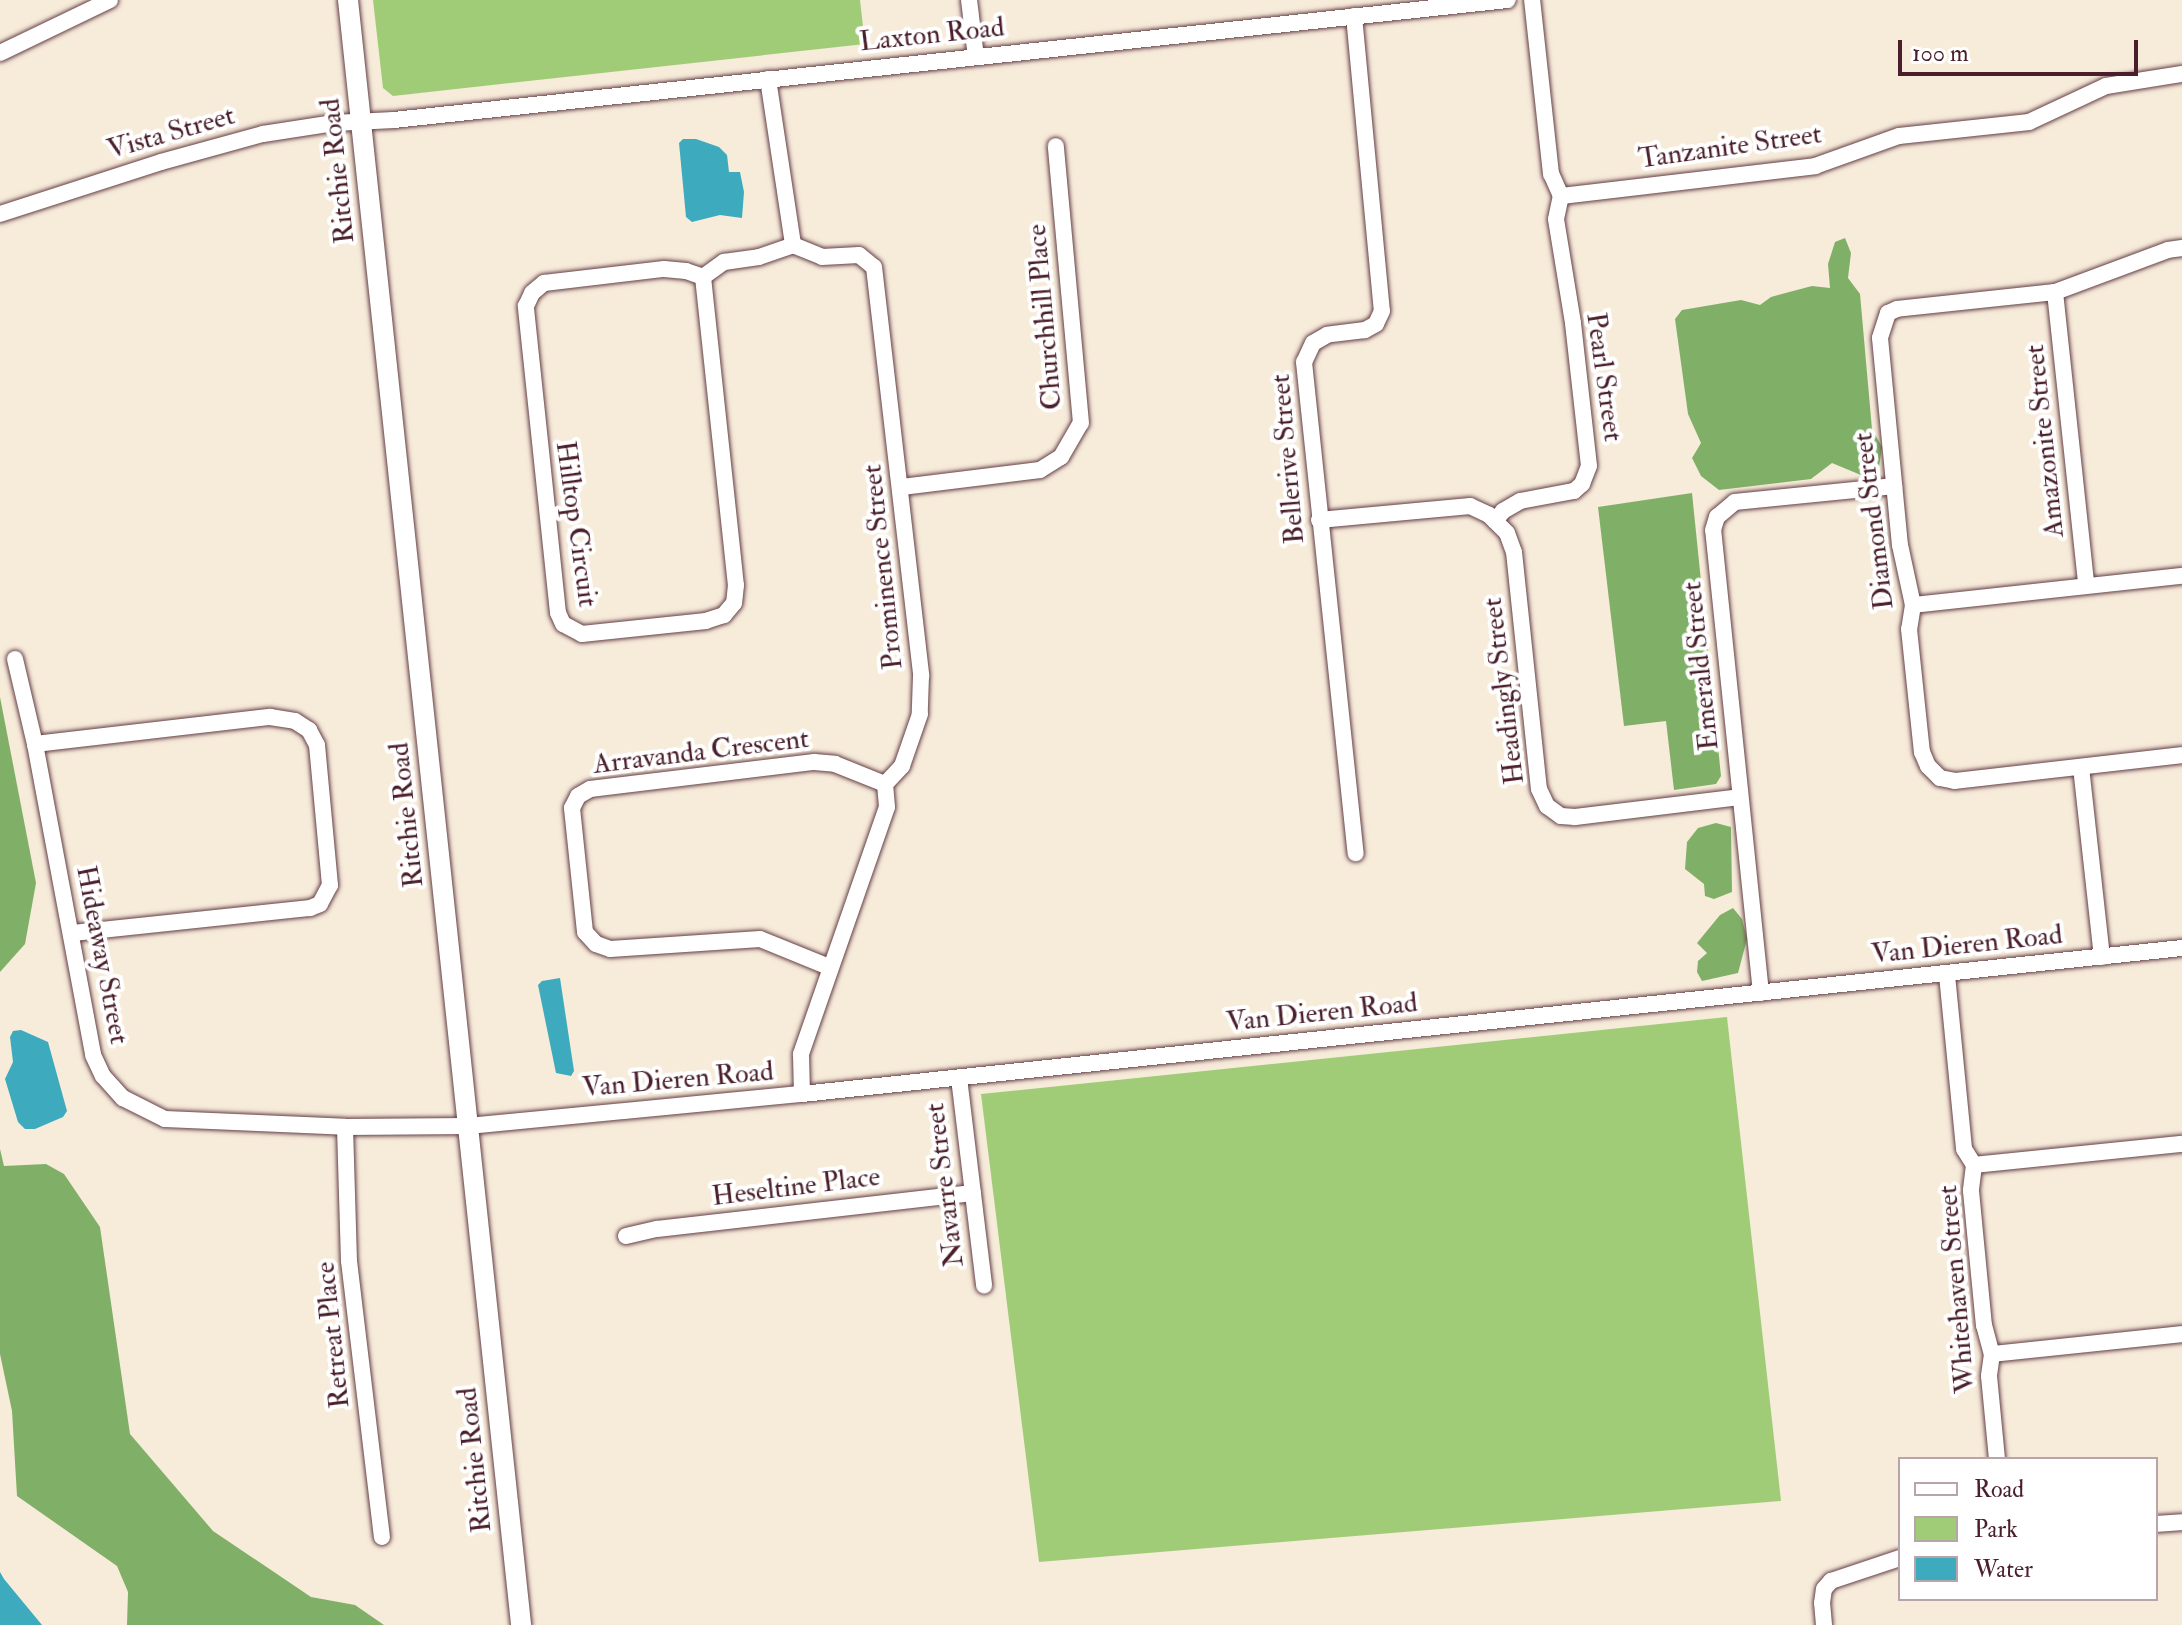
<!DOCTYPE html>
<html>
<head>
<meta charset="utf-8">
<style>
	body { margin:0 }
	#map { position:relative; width:2182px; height:1625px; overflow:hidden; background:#f7ebda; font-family:"IM FELL Double Pica",serif }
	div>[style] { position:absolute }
	.green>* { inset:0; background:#a0cc78 }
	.forest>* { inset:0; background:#80b068 }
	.water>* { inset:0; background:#3eaabd }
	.roads { filter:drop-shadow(0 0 2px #643e45) drop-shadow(0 0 2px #643e45) }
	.minor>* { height:16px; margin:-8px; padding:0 8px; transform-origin:8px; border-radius:8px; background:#fff }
	.tertiary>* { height:20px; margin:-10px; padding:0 10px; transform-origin:10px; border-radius:10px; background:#fff }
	span { translate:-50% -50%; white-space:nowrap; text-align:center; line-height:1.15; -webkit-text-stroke:8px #fff; paint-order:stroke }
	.street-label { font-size:28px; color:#4a1f2b }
	.legend { position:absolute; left:1898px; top:1457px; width:260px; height:144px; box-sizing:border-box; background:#fff; border:2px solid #b7a5aa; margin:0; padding:10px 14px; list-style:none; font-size:24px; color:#4a1f2b }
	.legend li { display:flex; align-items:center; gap:16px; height:40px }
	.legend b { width:40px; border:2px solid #b7a5aa }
	.scale { position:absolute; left:1898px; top:40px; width:240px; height:36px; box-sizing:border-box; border:4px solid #4a1f2b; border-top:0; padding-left:10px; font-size:24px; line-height:28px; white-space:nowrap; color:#4a1f2b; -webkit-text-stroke:6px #fff; paint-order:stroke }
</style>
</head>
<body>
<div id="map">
	<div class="green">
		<div style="clip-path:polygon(373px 0,860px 0,865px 44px,393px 96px,383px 88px)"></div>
		<div style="clip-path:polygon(1727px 1017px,1781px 1501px,1039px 1562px,981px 1094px)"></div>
	</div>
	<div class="forest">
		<div style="clip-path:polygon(1845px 238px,1851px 253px,1848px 278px,1860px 294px,1872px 429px,1882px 447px,1879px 467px,1868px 478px,1832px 463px,1811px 479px,1719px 490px,1701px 476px,1692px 458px,1701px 443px,1688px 414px,1675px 319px,1682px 310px,1741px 300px,1760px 305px,1771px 297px,1812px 286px,1830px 288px,1828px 264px,1835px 242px)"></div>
		<div style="clip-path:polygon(1692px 493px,1721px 776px,1716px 784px,1674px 790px,1666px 721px,1624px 726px,1598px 507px)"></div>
		<div style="clip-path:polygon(0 697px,36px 883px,25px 944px,0 972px)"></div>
		<div style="clip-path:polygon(1716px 823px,1731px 827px,1732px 892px,1714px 899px,1705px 896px,1704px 884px,1685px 869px,1687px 842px,1698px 828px)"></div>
		<div style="clip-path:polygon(1733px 908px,1742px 919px,1747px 939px,1738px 973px,1702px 981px,1697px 972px,1698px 961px,1707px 953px,1697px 943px,1720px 915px)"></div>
		<div style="clip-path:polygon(0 1149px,4px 1166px,46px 1164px,64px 1174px,100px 1227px,130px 1434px,213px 1531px,311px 1597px,355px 1605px,384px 1625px,127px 1625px,128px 1592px,117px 1566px,17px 1496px,12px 1411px,0 1354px)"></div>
	</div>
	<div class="water">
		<div style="clip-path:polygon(683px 139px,696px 139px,719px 147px,727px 155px,729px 172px,740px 172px,744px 192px,742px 218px,720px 215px,692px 222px,686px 217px,679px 143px)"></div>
		<div style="clip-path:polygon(560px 978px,574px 1071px,571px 1076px,556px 1073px,538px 985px,542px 981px)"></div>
		<div style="clip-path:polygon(21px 1030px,48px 1042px,67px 1111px,63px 1117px,35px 1129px,25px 1129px,18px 1122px,5px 1079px,13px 1062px,10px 1037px,13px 1031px)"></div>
		<div style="clip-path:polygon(0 1572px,4px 1579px,42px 1625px,0 1625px)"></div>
	</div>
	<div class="roads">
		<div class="minor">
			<div style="left:969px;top:0;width:57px;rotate:83deg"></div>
			<div style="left:1354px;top:16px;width:296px;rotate:84.6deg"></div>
			<div style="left:1382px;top:311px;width:14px;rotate:115deg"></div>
			<div style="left:1376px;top:324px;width:13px;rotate:151deg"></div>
			<div style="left:1365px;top:330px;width:38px;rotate:173deg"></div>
			<div style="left:1327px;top:335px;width:16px;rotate:150deg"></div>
			<div style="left:1313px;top:343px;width:21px;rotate:115deg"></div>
			<div style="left:1304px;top:362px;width:494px;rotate:84deg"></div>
			<div style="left:0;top:53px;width:122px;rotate:-25.7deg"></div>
			<div style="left:768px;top:79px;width:168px;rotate:81.4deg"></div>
			<div style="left:793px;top:245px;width:31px;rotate:22deg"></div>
			<div style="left:822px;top:257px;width:37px;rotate:-3deg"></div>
			<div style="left:859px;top:255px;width:19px;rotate:39deg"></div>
			<div style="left:874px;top:267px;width:412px;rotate:83.4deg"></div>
			<div style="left:921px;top:676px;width:38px;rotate:92deg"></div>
			<div style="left:920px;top:714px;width:55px;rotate:109.1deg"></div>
			<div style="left:902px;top:766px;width:25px;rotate:133deg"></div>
			<div style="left:885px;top:784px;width:23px;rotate:85deg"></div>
			<div style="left:887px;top:807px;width:262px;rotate:109.2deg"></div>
			<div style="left:801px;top:1054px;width:40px;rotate:88.6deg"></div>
			<div style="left:1561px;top:196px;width:256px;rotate:-6.7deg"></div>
			<div style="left:1815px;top:166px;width:89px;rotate:-19.7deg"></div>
			<div style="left:1899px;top:136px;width:131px;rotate:-6.1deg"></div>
			<div style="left:2029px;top:122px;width:85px;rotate:-25.1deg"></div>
			<div style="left:2106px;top:86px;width:77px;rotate:-9deg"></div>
			<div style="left:0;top:214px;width:169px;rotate:-17.9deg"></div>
			<div style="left:161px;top:162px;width:106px;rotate:-15.4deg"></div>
			<div style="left:263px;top:134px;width:72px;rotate:-8.8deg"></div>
			<div style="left:334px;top:123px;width:60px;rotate:-2.9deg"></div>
			<div style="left:394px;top:120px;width:1120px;rotate:-6.15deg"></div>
			<div style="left:2182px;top:248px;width:14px;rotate:172deg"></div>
			<div style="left:2168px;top:250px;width:121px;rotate:159.6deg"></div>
			<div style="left:2055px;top:292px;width:159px;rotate:173.9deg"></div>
			<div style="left:1897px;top:309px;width:10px;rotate:156deg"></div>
			<div style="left:1888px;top:313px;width:26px;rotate:108deg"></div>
			<div style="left:1880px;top:338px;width:208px;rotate:84.5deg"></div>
			<div style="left:1900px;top:545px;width:61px;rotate:77.8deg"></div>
			<div style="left:1913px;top:605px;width:24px;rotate:99deg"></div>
			<div style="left:1909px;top:629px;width:124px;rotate:84deg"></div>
			<div style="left:1922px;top:752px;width:15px;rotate:67deg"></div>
			<div style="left:1928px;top:766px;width:17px;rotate:45deg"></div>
			<div style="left:1940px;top:778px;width:15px;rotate:11deg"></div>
			<div style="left:1955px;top:781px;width:228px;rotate:-6.5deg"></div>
			<div style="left:703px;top:277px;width:310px;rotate:83.9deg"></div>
			<div style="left:736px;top:585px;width:18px;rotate:96deg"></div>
			<div style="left:734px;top:603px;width:16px;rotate:130deg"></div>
			<div style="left:724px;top:615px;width:19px;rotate:162deg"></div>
			<div style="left:706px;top:621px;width:125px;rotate:174deg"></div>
			<div style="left:582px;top:634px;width:21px;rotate:-152deg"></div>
			<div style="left:563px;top:624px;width:12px;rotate:-114deg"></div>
			<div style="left:558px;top:613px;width:309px;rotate:-96deg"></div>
			<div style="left:526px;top:306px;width:14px;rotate:-65deg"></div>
			<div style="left:532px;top:293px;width:16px;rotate:-40deg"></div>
			<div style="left:544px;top:283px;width:121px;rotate:-6.7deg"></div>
			<div style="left:664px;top:269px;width:22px;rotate:5deg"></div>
			<div style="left:686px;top:271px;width:18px;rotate:19deg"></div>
			<div style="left:703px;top:277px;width:26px;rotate:-36deg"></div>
			<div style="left:724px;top:262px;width:35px;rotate:-8deg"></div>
			<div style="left:759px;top:257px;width:36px;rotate:-19deg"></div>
			<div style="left:2055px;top:292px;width:294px;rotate:83.9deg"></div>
			<div style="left:902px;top:487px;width:139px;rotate:-7deg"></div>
			<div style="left:1040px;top:470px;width:25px;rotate:-32deg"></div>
			<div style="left:1061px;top:457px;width:39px;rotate:-60deg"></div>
			<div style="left:1081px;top:423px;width:278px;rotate:-95.2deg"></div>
			<div style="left:1319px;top:520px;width:152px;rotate:-5.3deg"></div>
			<div style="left:1470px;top:506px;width:21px;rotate:25deg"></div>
			<div style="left:1489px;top:515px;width:25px;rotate:45deg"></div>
			<div style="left:1507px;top:533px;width:20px;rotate:70deg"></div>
			<div style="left:1514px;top:552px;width:238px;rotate:84deg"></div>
			<div style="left:1539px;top:789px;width:19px;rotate:65deg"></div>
			<div style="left:1547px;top:806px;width:17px;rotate:36deg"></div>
			<div style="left:1561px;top:816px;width:14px;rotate:4deg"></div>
			<div style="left:1575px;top:817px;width:166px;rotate:-6.9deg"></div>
			<div style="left:1495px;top:521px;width:13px;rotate:-51deg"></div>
			<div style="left:1503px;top:511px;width:20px;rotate:-30deg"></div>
			<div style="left:1520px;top:501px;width:55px;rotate:-10.5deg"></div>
			<div style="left:1574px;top:491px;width:11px;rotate:-41deg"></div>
			<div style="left:1582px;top:484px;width:19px;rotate:-69deg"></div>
			<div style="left:1589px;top:466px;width:144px;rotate:-96.4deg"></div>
			<div style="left:1573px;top:323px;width:105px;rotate:-99.3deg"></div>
			<div style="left:1556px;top:219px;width:24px;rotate:-78deg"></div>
			<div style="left:1561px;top:196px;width:24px;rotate:-114deg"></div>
			<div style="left:1551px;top:174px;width:175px;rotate:-96.2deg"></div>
			<div style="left:1913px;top:605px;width:271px;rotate:-6.2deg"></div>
			<div style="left:15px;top:659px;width:87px;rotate:76.8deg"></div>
			<div style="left:35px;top:744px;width:316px;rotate:79.4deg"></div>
			<div style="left:93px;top:1055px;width:23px;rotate:65deg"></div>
			<div style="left:103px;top:1076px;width:30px;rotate:48deg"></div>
			<div style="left:123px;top:1098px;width:47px;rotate:26.6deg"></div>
			<div style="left:165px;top:1119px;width:180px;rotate:2.5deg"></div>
			<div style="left:345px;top:1127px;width:123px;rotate:-0.5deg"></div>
			<div style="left:468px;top:1126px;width:336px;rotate:-5.5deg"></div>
			<div style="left:802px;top:1094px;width:1388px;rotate:-6.04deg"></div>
			<div style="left:35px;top:744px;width:237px;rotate:-6.6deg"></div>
			<div style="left:270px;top:717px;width:25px;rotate:9deg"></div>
			<div style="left:295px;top:721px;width:17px;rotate:33deg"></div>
			<div style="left:309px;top:730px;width:17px;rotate:62deg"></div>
			<div style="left:317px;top:745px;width:141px;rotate:84.7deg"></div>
			<div style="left:330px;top:885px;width:21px;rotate:118deg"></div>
			<div style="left:320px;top:904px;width:11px;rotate:158deg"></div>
			<div style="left:310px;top:908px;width:240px;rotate:174deg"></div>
			<div style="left:2081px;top:767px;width:191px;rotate:83.7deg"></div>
			<div style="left:829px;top:967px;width:74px;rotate:-157.9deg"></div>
			<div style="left:760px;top:939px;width:150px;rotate:176.2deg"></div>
			<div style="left:610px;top:949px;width:15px;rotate:-160deg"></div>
			<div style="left:596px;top:944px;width:16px;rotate:-133deg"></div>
			<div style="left:585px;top:932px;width:125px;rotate:-96deg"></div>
			<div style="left:572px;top:808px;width:13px;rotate:-63deg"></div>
			<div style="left:578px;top:796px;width:14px;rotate:-30deg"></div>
			<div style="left:590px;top:789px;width:226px;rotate:-6.9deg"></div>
			<div style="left:814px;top:762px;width:21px;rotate:5deg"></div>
			<div style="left:835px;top:764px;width:54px;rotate:21.8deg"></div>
			<div style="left:1947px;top:975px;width:175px;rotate:84.4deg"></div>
			<div style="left:1964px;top:1149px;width:19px;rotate:58deg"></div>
			<div style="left:1974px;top:1165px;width:26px;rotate:97deg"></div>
			<div style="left:1971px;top:1191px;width:135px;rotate:84.5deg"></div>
			<div style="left:1984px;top:1325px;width:30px;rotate:75deg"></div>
			<div style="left:1992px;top:1354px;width:22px;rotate:98deg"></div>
			<div style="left:1989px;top:1376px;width:83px;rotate:84.5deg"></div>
			<div style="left:1761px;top:993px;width:465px;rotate:-95.9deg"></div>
			<div style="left:1713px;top:530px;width:14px;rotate:-73deg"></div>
			<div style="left:1717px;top:517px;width:23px;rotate:-40deg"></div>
			<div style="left:1735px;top:502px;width:160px;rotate:-5.7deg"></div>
			<div style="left:959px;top:1078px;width:209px;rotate:83.1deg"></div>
			<div style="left:345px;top:1127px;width:134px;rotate:88.3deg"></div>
			<div style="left:349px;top:1261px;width:278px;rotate:83.2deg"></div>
			<div style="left:1974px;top:1165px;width:209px;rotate:-5.8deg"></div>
			<div style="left:626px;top:1236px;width:32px;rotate:-13deg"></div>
			<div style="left:657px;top:1229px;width:318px;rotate:-6.5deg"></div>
			<div style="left:1992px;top:1354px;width:191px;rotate:-6deg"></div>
			<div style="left:2156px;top:1524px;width:26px;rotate:-4deg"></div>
			<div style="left:1824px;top:1625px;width:22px;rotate:-95deg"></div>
			<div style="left:1822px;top:1603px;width:14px;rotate:-82deg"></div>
			<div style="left:1824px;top:1589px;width:11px;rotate:-49deg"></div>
			<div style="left:1831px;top:1581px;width:73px;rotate:-18.4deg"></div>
		</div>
		<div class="tertiary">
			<div style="left:348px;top:0;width:1634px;rotate:83.92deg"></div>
		</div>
	</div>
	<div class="street-label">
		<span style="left:932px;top:35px;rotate:-6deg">Laxton Road</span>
		<span style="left:171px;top:133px;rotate:-16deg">Vista Street</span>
		<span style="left:1730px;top:147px;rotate:-8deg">Tanzanite Street</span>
		<span style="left:338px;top:171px;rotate:-96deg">Ritchie Road</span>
		<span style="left:1045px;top:317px;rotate:-95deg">Churchhill Place</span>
		<span style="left:1604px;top:377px;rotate:82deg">Pearl Street</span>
		<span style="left:2045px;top:441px;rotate:-96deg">Amazonite Street</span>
		<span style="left:1288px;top:459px;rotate:-95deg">Bellerive Street</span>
		<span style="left:1874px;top:521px;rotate:-97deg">Diamond Street</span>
		<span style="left:576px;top:524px;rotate:82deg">Hilltop Circuit</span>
		<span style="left:883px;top:567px;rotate:-96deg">Prominence Street</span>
		<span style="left:1701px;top:666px;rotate:-96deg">Emerald Street</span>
		<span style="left:1504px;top:691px;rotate:-97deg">Headingly Street</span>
		<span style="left:701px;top:752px;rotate:-7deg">Arravanda Crescent</span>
		<span style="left:407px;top:815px;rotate:-96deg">Ritchie Road</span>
		<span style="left:1967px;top:945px;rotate:-6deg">Van Dieren Road</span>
		<span style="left:102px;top:955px;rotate:79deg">Hideaway Street</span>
		<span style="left:1322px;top:1013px;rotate:-6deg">Van Dieren Road</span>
		<span style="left:678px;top:1080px;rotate:-5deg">Van Dieren Road</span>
		<span style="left:945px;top:1185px;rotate:-97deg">Navarre Street</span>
		<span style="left:796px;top:1187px;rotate:-7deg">Heseltine Place</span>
		<span style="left:1957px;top:1289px;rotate:-95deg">Whitehaven Street</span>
		<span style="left:333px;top:1335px;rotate:-96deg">Retreat Place</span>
		<span style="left:475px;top:1460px;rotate:-96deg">Ritchie Road</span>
	</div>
	<ul class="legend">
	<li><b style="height:10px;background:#fff"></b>Road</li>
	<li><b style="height:22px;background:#a0cc78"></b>Park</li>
	<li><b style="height:22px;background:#3eaabd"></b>Water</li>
	</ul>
	<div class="scale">100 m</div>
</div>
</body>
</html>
